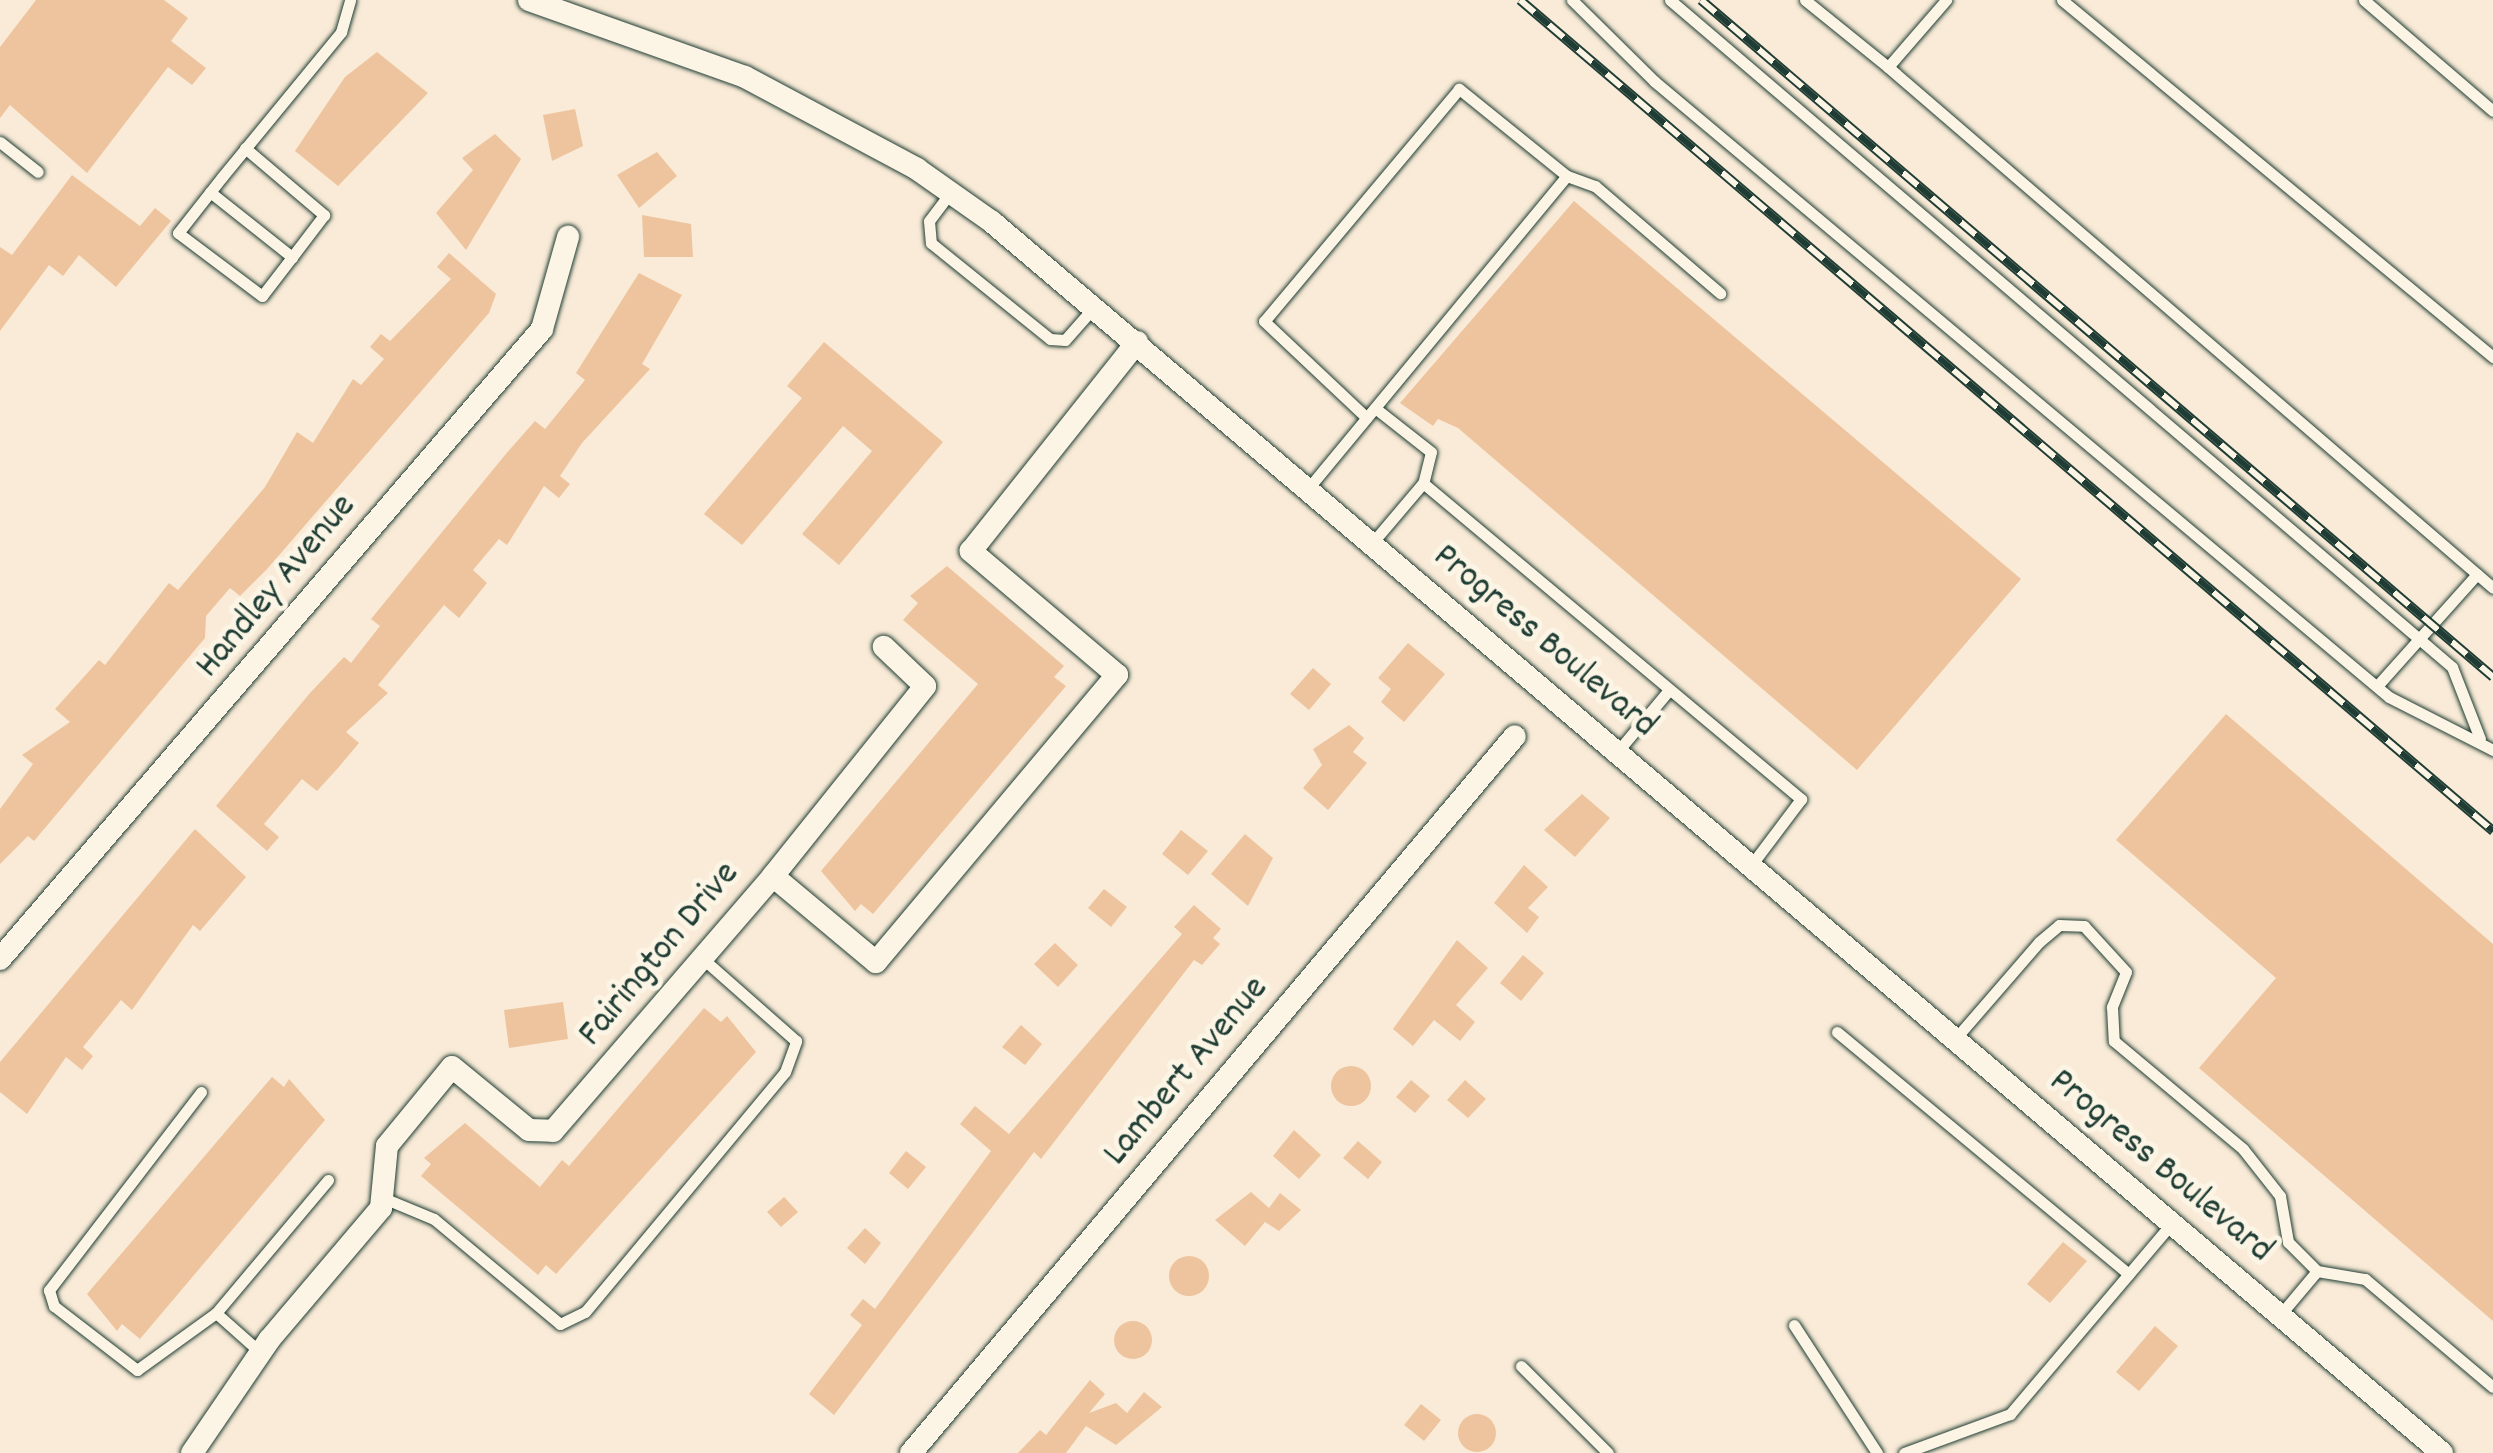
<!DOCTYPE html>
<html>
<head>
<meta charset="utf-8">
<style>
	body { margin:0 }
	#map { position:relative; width:2493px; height:1453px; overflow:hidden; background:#f9ebd7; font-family:Dekko,sans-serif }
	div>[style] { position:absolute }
	.building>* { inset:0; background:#eec49e }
	.round { border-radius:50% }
	.roads { filter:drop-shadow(0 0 2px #1f3d34) drop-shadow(0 0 2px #1f3d34) }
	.lane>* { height:11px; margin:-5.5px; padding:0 5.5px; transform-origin:5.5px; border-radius:5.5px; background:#fcf5e5 }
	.street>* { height:22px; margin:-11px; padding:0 11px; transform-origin:11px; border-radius:11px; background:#fcf5e5 }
	.rail>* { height:10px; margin-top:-5px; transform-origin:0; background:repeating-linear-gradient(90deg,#fcf5e5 0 19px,#1f3d34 0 38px); box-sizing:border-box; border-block:2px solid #1f3d34 }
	span { translate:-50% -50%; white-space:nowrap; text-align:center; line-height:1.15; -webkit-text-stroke:10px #fcf5e5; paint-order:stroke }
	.street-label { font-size:38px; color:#1f3d34 }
</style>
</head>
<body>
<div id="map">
	<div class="building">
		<div style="clip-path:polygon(36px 0,164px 0,188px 18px,171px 41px,206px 68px,192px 85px,168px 67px,87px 173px,10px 105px,0 118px,0 47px)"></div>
		<div style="clip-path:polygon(377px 52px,428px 93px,338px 186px,295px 151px,345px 77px)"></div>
		<div style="clip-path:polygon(575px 109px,583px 146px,552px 161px,543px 115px)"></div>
		<div style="clip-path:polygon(495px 134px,521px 159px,466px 250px,436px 213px,473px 170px,462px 158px)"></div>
		<div style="clip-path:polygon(657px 152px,677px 176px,639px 208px,617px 175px)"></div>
		<div style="clip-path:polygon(72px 175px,140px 226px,155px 208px,171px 221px,116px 287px,79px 255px,63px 276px,49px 265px,0 331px,0 247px,12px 255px)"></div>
		<div style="clip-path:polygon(1574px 201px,2021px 579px,1857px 770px,1458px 428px,1438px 419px,1433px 426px,1400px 403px)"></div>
		<div style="clip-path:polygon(642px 215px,691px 224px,693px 257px,644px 257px)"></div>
		<div style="clip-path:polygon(449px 253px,496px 294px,489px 313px,268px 568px,240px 596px,230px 588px,206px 616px,205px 638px,34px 841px,28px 836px,0 864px,0 809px,33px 764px,22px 755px,70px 722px,55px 709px,99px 660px,105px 665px,169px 583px,178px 590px,265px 487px,297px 432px,313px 443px,353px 379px,361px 385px,384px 359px,370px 347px,381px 334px,390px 341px,451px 279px,437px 267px)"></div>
		<div style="clip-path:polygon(639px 273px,682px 295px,642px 364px,650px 369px,582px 443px,560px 476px,570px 484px,559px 498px,544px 486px,507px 545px,499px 539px,473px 570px,487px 583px,459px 618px,444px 605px,378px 685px,388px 693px,346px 732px,359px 743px,338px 768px,317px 791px,302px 779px,264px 824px,279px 837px,267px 851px,216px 806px,310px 693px,344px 657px,351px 663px,380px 626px,371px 619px,505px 455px,535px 421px,545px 429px,585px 380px,576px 373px)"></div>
		<div style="clip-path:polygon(824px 342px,943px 442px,839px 565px,802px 534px,872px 451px,843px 426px,742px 545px,704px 514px,802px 398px,787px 386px)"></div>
		<div style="clip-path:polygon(947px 566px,1064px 666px,1054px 677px,1066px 686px,873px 914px,861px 904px,855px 911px,821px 871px,978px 684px,903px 620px,918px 603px,910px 596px)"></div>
		<div style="clip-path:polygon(1408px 643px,1445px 674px,1404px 722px,1381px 702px,1391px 689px,1378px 678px)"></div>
		<div style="clip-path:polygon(1313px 668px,1331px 684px,1309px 710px,1290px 694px)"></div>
		<div style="clip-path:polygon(2226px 714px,2493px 944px,2493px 1321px,2199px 1068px,2276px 978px,2116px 840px)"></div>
		<div style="clip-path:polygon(1349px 725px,1364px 738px,1353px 752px,1367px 763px,1328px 810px,1303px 788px,1322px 765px,1313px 749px)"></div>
		<div style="clip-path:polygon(1582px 794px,1610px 818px,1575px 857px,1544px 830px)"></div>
		<div style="clip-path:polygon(195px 829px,246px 877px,200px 931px,193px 925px,132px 1010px,121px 1000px,83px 1047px,93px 1056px,82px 1070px,66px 1057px,27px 1114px,0 1092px,0 1062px)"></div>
		<div style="clip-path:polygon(1181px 830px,1208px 851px,1188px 875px,1162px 854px)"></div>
		<div style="clip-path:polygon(1245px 834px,1273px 858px,1248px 906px,1211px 874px)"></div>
		<div style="clip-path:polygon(1524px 865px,1548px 887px,1528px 908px,1539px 917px,1527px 933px,1494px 903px)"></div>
		<div style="clip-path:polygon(1104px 889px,1127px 907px,1111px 927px,1088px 908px)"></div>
		<div style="clip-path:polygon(1194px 905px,1221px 929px,1213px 938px,1220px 944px,1202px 965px,1194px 960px,1041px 1159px,1034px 1152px,834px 1415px,809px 1394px,862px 1325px,850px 1315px,863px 1299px,875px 1309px,991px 1151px,960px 1124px,975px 1106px,1009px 1134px,1182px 934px,1174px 927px)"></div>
		<div style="clip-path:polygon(1457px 940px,1488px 968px,1456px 1005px,1475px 1022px,1460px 1041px,1434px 1020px,1413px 1046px,1393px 1029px)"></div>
		<div style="clip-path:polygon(1055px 943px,1078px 965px,1058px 987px,1034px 964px)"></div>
		<div style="clip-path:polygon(1523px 955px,1544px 973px,1521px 1001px,1500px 983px)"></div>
		<div style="clip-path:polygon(563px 1002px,568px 1039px,509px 1048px,504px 1010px)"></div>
		<div style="clip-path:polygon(704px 1008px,721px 1022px,727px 1016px,756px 1052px,556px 1274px,546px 1265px,538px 1275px,421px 1176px,431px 1164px,424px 1158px,465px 1123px,540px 1187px,562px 1160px,569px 1166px)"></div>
		<div style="clip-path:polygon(1021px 1025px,1042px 1044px,1025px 1065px,1002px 1047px)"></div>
		<div class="round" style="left:1331px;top:1066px;width:40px;height:40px"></div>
		<div style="clip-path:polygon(272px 1077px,284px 1087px,289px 1079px,325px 1120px,140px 1339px,122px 1324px,117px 1331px,87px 1294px)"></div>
		<div style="clip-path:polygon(1411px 1080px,1430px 1096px,1415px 1113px,1396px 1097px)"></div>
		<div style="clip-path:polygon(1465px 1080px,1486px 1099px,1468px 1118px,1447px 1100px)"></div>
		<div style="clip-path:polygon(1294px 1130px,1321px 1155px,1299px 1179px,1273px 1156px)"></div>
		<div style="clip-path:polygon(1358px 1141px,1382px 1162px,1368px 1179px,1343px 1158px)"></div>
		<div style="clip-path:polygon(906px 1151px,926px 1167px,908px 1189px,889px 1173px)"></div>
		<div style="clip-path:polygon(1251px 1192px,1269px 1208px,1280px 1193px,1301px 1210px,1279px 1231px,1265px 1222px,1245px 1246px,1215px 1220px)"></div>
		<div style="clip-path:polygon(784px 1197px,798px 1212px,781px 1227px,767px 1212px)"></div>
		<div style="clip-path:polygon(865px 1228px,881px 1243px,865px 1264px,847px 1248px)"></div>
		<div style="clip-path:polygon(2063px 1242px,2087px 1261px,2050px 1303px,2027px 1284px)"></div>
		<div class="round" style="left:1169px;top:1256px;width:40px;height:40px"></div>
		<div class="round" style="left:1114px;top:1321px;width:38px;height:38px"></div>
		<div style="clip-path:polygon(2155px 1326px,2178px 1346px,2139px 1391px,2116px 1372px)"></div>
		<div style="clip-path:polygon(1090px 1380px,1105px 1394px,1089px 1413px,1116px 1403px,1127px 1413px,1144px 1392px,1162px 1407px,1116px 1445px,1086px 1426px,1066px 1453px,1018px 1453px,1040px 1430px,1046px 1435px)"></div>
		<div style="clip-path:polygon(1421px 1404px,1441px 1420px,1424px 1441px,1404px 1425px)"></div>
		<div class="round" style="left:1458px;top:1414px;width:38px;height:38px"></div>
	</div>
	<div class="roads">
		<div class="lane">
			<div style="left:1572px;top:0;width:115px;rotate:44.6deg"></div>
			<div style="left:1654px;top:81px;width:959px;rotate:39.97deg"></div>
			<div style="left:2389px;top:697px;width:117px;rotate:27deg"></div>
			<div style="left:1670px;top:0;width:1028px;rotate:40.46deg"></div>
			<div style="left:2452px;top:667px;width:77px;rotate:68.7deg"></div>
			<div style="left:1805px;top:0;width:107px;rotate:38.9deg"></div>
			<div style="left:1888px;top:67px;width:89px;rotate:-49.1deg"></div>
			<div style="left:2062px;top:0;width:560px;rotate:39.64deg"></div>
			<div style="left:2364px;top:0;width:170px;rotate:40.7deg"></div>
			<div style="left:1888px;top:67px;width:798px;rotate:40.73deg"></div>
			<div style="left:0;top:142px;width:48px;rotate:38.3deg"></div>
			<div style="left:245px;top:148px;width:104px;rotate:40.3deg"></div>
			<div style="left:324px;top:215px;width:53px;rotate:127.3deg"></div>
			<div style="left:1567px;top:176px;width:30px;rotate:20deg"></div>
			<div style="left:1595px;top:186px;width:165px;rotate:40.6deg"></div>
			<div style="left:210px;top:192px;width:105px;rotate:38.4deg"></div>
			<div style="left:292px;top:257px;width:49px;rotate:127.6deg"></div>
			<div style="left:262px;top:296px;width:105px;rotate:-143.1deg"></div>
			<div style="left:178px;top:233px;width:71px;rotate:-51.8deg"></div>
			<div style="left:222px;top:177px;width:188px;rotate:-50.6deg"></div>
			<div style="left:341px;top:32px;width:33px;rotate:-74deg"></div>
			<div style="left:950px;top:193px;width:35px;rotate:127deg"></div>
			<div style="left:929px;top:221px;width:22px;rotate:85deg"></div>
			<div style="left:931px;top:243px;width:153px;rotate:38.9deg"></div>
			<div style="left:1050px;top:339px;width:15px;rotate:4deg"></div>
			<div style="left:1065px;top:340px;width:45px;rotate:-48.6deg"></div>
			<div style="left:1375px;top:408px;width:71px;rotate:38.2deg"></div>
			<div style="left:1431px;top:452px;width:32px;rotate:104deg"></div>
			<div style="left:1311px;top:485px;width:401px;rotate:-50.4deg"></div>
			<div style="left:1567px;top:176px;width:139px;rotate:-141.1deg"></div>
			<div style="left:1459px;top:89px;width:303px;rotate:130deg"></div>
			<div style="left:1264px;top:321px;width:141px;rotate:43.3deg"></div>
			<div style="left:1373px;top:542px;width:77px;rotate:-49.7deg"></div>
			<div style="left:1423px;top:483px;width:493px;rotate:39.9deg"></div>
			<div style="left:1801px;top:799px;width:81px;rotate:127deg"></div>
			<div style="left:2377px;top:686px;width:150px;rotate:-48.2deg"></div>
			<div style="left:1618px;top:751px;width:80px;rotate:-50.1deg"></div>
			<div style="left:1837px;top:1032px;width:379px;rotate:39.7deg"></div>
			<div style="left:1955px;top:1039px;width:128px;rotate:-49.1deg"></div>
			<div style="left:2039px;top:942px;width:26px;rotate:-40deg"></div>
			<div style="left:2059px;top:925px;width:25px;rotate:2deg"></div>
			<div style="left:2084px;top:926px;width:62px;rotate:47.6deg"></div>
			<div style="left:2126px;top:972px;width:38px;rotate:112deg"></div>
			<div style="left:2112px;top:1007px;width:34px;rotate:87deg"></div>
			<div style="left:2114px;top:1041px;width:168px;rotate:39.9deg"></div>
			<div style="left:2243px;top:1149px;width:60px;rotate:51.8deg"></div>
			<div style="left:2280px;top:1196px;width:47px;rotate:80.1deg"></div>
			<div style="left:2288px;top:1242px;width:41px;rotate:45deg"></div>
			<div style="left:2317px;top:1271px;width:49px;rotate:9.5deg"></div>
			<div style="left:2365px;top:1279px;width:167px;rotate:40.2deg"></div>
			<div style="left:201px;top:1092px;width:250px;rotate:127.5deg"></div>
			<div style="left:49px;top:1290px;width:17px;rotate:73deg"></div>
			<div style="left:54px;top:1306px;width:105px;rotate:37.6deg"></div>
			<div style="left:137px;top:1370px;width:97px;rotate:-35.8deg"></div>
			<div style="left:216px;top:1313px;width:60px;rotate:41.6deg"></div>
			<div style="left:381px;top:1197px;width:57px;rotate:22.5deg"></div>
			<div style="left:434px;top:1219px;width:164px;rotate:39.8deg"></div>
			<div style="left:560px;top:1324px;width:28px;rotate:-26deg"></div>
			<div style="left:585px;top:1312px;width:312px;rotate:-50.2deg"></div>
			<div style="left:785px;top:1072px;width:33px;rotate:-70deg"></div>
			<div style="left:796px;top:1041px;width:124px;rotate:-138.6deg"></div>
			<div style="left:216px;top:1313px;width:174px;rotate:-49.9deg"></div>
			<div style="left:2280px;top:1315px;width:57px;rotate:-49.9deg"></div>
			<div style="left:1794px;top:1325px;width:153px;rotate:57deg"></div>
			<div style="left:1521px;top:1366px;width:123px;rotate:45deg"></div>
			<div style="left:1904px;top:1453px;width:113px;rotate:-20.2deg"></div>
			<div style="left:2010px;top:1414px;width:250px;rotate:-49.7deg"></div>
		</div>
		<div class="street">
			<div style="left:529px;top:0;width:229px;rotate:19.6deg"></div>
			<div style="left:745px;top:77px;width:195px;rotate:28.1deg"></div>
			<div style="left:917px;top:169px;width:92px;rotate:35.2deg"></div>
			<div style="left:992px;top:222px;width:1902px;rotate:40.33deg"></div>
			<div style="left:773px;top:876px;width:243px;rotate:-51.3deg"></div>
			<div style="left:925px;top:686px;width:57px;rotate:-136.4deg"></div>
			<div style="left:0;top:959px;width:831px;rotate:-49.29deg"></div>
			<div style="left:542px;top:329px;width:96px;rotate:-74.2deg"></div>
			<div style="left:192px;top:1453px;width:137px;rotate:-55.7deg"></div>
			<div style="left:269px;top:1340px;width:173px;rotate:-49.7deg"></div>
			<div style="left:381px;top:1208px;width:62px;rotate:-84.5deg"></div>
			<div style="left:387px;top:1146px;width:102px;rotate:-50.6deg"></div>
			<div style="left:452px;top:1067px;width:99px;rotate:39.3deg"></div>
			<div style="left:529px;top:1130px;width:24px;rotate:2deg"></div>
			<div style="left:553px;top:1131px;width:337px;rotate:-49.2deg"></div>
			<div style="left:773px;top:876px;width:134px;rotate:39.9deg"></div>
			<div style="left:876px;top:962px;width:375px;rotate:-50deg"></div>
			<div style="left:1117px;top:675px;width:192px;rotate:-139.7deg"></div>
			<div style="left:971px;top:551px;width:267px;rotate:-51.5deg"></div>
			<div style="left:911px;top:1453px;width:937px;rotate:-49.89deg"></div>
		</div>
	</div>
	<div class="rail">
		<div style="left:1520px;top:0;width:1280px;rotate:40.5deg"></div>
		<div style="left:1701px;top:0;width:1042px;rotate:40.52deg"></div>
	</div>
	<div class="street-label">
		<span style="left:277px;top:587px;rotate:-50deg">Handley Avenue</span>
		<span style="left:1544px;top:642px;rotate:40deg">Progress Boulevard</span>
		<span style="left:660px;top:955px;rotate:-50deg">Fairington Drive</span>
		<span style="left:1187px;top:1072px;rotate:-50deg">Lambert Avenue</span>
		<span style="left:2160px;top:1167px;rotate:40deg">Progress Boulevard</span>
	</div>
</div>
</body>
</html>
